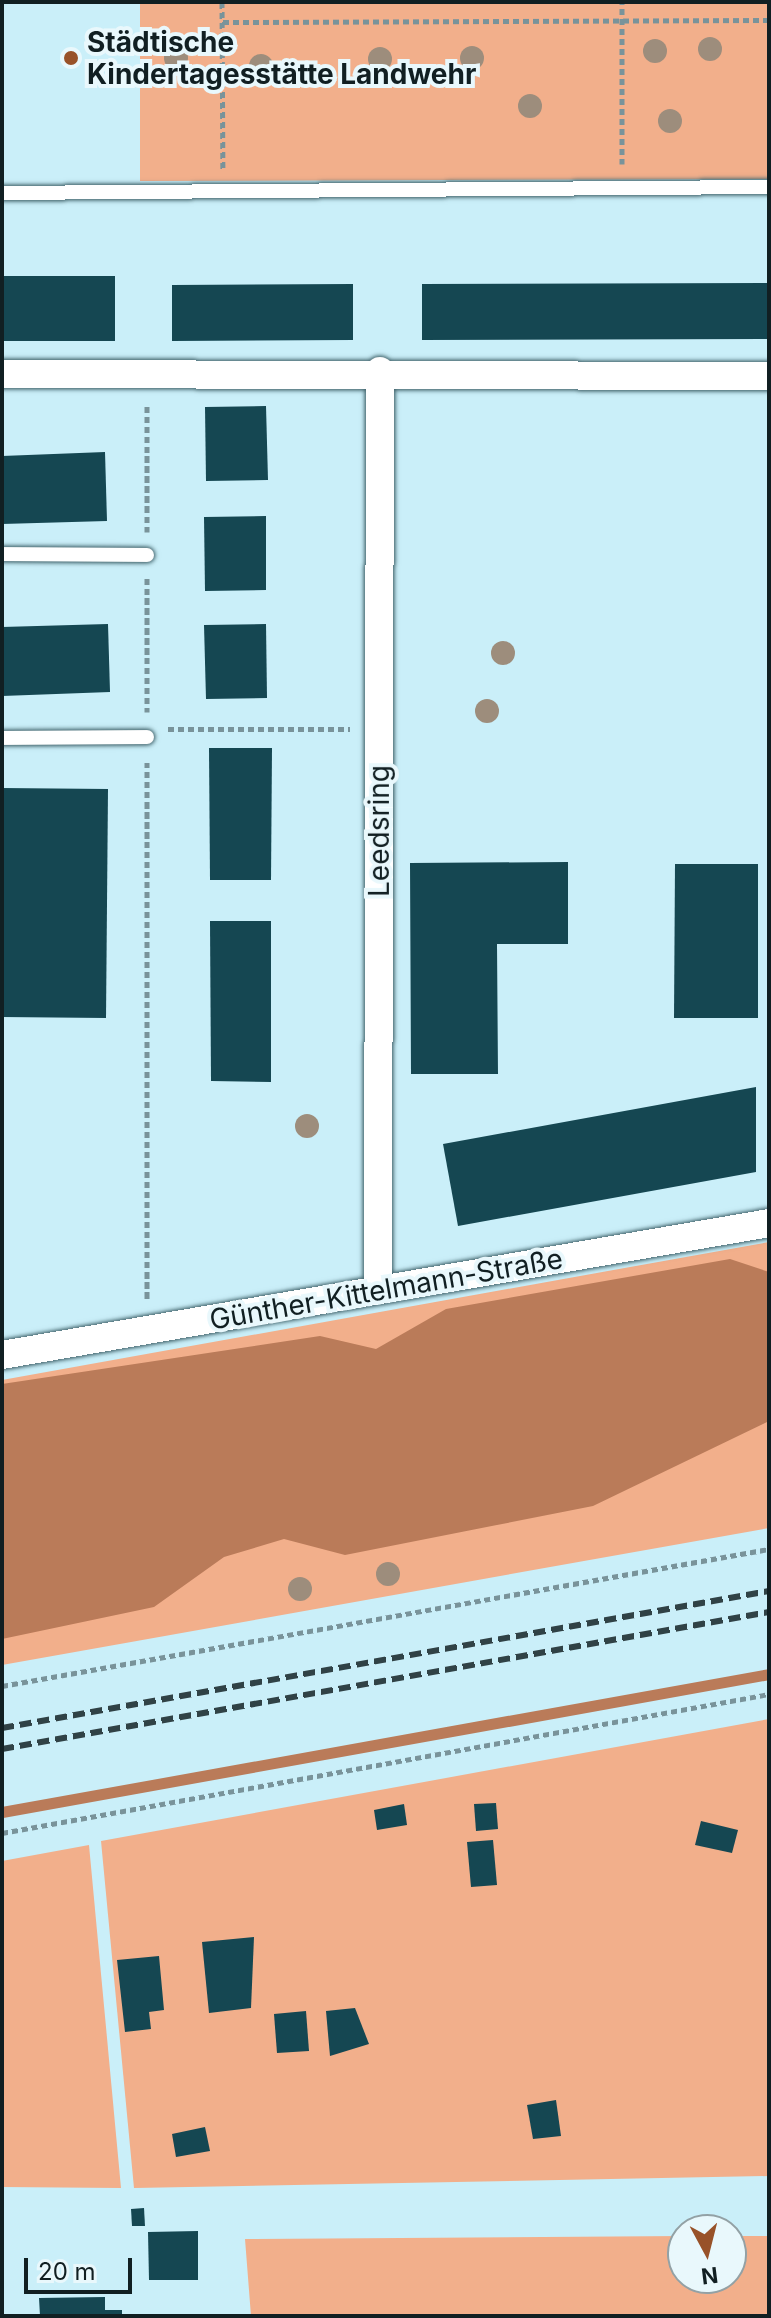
<!DOCTYPE html>
<html>
<head>
<meta charset="utf-8">
<style>
	body { margin:0 }
	#map { position:relative; width:771px; height:2318px; overflow:hidden; background:#caeff9; font-family:Inter,sans-serif }
	div>[style] { position:absolute }
	.green>* { inset:0; background:#f2af8b }
	.water>* { inset:0; background:#ba7b59 }
	.stream>* { height:11px; margin:-5.5px; padding:0 5.5px; transform-origin:5.5px; border-radius:5.5px; background:#ba7b59 }
	.building>* { inset:0; background:#154752 }
	.path>* { height:5px; margin-top:-2.5px; transform-origin:0; background:repeating-linear-gradient(90deg,#79939a 0 6px,transparent 0 10px) }
	.roads { filter:drop-shadow(0 0 2px #42646c) drop-shadow(0 0 2px #42646c) }
	.lane>* { height:14px; margin:-7px; padding:0 7px; transform-origin:7px; border-radius:7px; background:#fff }
	.street>* { height:28px; margin:-14px; padding:0 14px; transform-origin:14px; border-radius:14px; background:#fff }
	.rail>* { height:6px; margin-top:-3px; transform-origin:0; background:repeating-linear-gradient(90deg,#304246 0 12px,transparent 0 18px) }
	.trees>* { width:24px; height:24px; margin:-12px; border-radius:50%; background:#9d8d7c }
	.dots>* { width:22px; height:22px; translate:-50% -50%; box-sizing:border-box; border:4px solid #e9f8fc; border-radius:50% }
	span { translate:-50% -50%; white-space:nowrap; text-align:center; line-height:1.15; -webkit-text-stroke:8px #e9f8fc; paint-order:stroke }
	.poi-label { font-size:28px; color:#111f22; font-weight:700 }
	.left { translate:0 -50%; text-align:left }
	.street-label { font-size:28px; color:#111f22 }
	.frame { position:absolute; inset:0; border:4px solid #111f22; pointer-events:none }
	.north { position:absolute; left:667px; top:2214px; width:80px; height:80px; box-sizing:border-box; background:#e9f8fc; border:2px solid #93a1a5; border-radius:50%; rotate:173deg; font-size:22px; font-weight:700; line-height:32px; text-align:center; color:#111f22 }
	.north::after { content:''; display:block; margin:auto; width:28px; height:36px; background:#985229; clip-path:polygon(50% 0,100% 100%,50% 72%,0 100%) }
	.scale { position:absolute; left:24px; top:2258px; width:108px; height:36px; box-sizing:border-box; border:4px solid #111f22; border-top:0; padding-left:10px; font-size:24px; line-height:28px; white-space:nowrap; color:#111f22; -webkit-text-stroke:6px #e9f8fc; paint-order:stroke }
</style>
</head>
<body>
<div id="map">
	<div class="green">
		<div style="clip-path:polygon(140px 2px,769px 2px,769px 179px,140px 181px)"></div>
		<div style="clip-path:polygon(769px 1242px,769px 1528px,2px 1665px,2px 1380px)"></div>
		<div style="clip-path:polygon(769px 1719px,769px 2176px,134px 2188px,101px 1841px)"></div>
		<div style="clip-path:polygon(89px 1845px,121px 2188px,2px 2187px,2px 1861px)"></div>
		<div style="clip-path:polygon(683px 2236px,683px 2278px,731px 2278px,731px 2236px,769px 2236px,769px 2316px,251px 2316px,245px 2239px)"></div>
	</div>
	<div class="water">
		<div style="clip-path:polygon(730px 1259px,769px 1272px,767px 1422px,593px 1506px,345px 1555px,284px 1539px,224px 1557px,154px 1607px,2px 1639px,2px 1384px,320px 1336px,376px 1349px,446px 1309px)"></div>
	</div>
	<div class="stream">
		<div style="left:2px;top:1812px;width:779px;rotate:-10.2deg"></div>
	</div>
	<div class="building">
		<div style="clip-path:polygon(2px 276px,115px 276px,115px 341px,2px 341px)"></div>
		<div style="clip-path:polygon(767px 283px,767px 339px,422px 340px,422px 284px)"></div>
		<div style="clip-path:polygon(353px 284px,353px 340px,172px 341px,172px 285px)"></div>
		<div style="clip-path:polygon(266px 406px,268px 480px,206px 481px,205px 407px)"></div>
		<div style="clip-path:polygon(105px 452px,107px 521px,2px 524px,2px 456px)"></div>
		<div style="clip-path:polygon(266px 516px,266px 590px,205px 591px,204px 517px)"></div>
		<div style="clip-path:polygon(108px 624px,110px 692px,2px 696px,2px 627px)"></div>
		<div style="clip-path:polygon(266px 624px,267px 698px,206px 699px,204px 625px)"></div>
		<div style="clip-path:polygon(209px 748px,272px 748px,271px 880px,210px 880px)"></div>
		<div style="clip-path:polygon(2px 788px,108px 789px,106px 1018px,2px 1017px)"></div>
		<div style="clip-path:polygon(568px 862px,568px 944px,497px 944px,498px 1074px,411px 1074px,410px 863px)"></div>
		<div style="clip-path:polygon(675px 864px,758px 864px,758px 1018px,674px 1018px)"></div>
		<div style="clip-path:polygon(210px 921px,271px 921px,271px 1082px,211px 1081px)"></div>
		<div style="clip-path:polygon(756px 1087px,756px 1172px,458px 1226px,443px 1144px)"></div>
		<div style="clip-path:polygon(496px 1803px,498px 1829px,476px 1831px,474px 1804px)"></div>
		<div style="clip-path:polygon(404px 1804px,407px 1825px,377px 1830px,374px 1810px)"></div>
		<div style="clip-path:polygon(701px 1821px,738px 1830px,732px 1853px,695px 1845px)"></div>
		<div style="clip-path:polygon(493px 1840px,497px 1885px,471px 1887px,467px 1842px)"></div>
		<div style="clip-path:polygon(254px 1937px,251px 2008px,209px 2013px,202px 1942px)"></div>
		<div style="clip-path:polygon(159px 1956px,164px 2010px,149px 2012px,151px 2029px,125px 2032px,117px 1960px)"></div>
		<div style="clip-path:polygon(355px 2008px,369px 2044px,330px 2056px,326px 2011px)"></div>
		<div style="clip-path:polygon(306px 2011px,309px 2051px,277px 2053px,274px 2014px)"></div>
		<div style="clip-path:polygon(556px 2100px,561px 2136px,533px 2139px,527px 2105px)"></div>
		<div style="clip-path:polygon(205px 2127px,210px 2151px,176px 2157px,172px 2134px)"></div>
		<div style="clip-path:polygon(144px 2208px,145px 2226px,132px 2226px,131px 2209px)"></div>
		<div style="clip-path:polygon(198px 2231px,198px 2280px,149px 2280px,148px 2232px)"></div>
		<div style="clip-path:polygon(105px 2297px,105px 2310px,122px 2310px,122px 2316px,40px 2316px,39px 2298px)"></div>
	</div>
	<div class="path">
		<div style="left:222px;top:2px;width:167px;rotate:89.7deg"></div>
		<div style="left:223px;top:22px;width:546px;rotate:-0.21deg"></div>
		<div style="left:622px;top:164px;width:162px;rotate:-90deg"></div>
		<div style="left:147px;top:532px;width:126px;rotate:-90deg"></div>
		<div style="left:147px;top:578px;width:134px;rotate:90deg"></div>
		<div style="left:168px;top:729px;width:182px"></div>
		<div style="left:147px;top:762px;width:538px;rotate:90deg"></div>
		<div style="left:2px;top:1686px;width:779px;rotate:-10.13deg"></div>
		<div style="left:2px;top:1833px;width:779px;rotate:-10.27deg"></div>
	</div>
	<div class="roads">
		<div class="lane">
			<div style="left:2px;top:193px;width:767px;rotate:-0.45deg"></div>
			<div style="left:2px;top:554px;width:145px;rotate:0.4deg"></div>
			<div style="left:2px;top:738px;width:145px;rotate:-0.4deg"></div>
		</div>
		<div class="street">
			<div style="left:2px;top:374px;width:767px;rotate:0.15deg"></div>
			<div style="left:378px;top:1290px;width:919px;rotate:-89.88deg"></div>
			<div style="left:2px;top:1355px;width:778px;rotate:-9.76deg"></div>
		</div>
	</div>
	<div class="rail">
		<div style="left:2px;top:1728px;width:779px;rotate:-10.13deg"></div>
		<div style="left:2px;top:1749px;width:779px;rotate:-10.13deg"></div>
	</div>
	<div class="trees">
		<div style="left:710px;top:49px"></div>
		<div style="left:655px;top:51px"></div>
		<div style="left:176px;top:58px"></div>
		<div style="left:472px;top:58px"></div>
		<div style="left:380px;top:59px"></div>
		<div style="left:261px;top:66px"></div>
		<div style="left:530px;top:106px"></div>
		<div style="left:670px;top:121px"></div>
		<div style="left:503px;top:653px"></div>
		<div style="left:487px;top:711px"></div>
		<div style="left:307px;top:1126px"></div>
		<div style="left:388px;top:1574px"></div>
		<div style="left:300px;top:1589px"></div>
	</div>
	<div class="dots">
		<div style="left:71px;top:58px;background:#985229"></div>
	</div>
	<div class="poi-label">
		<span class="left" style="left:87px;top:58px">Städtische<br>Kindertagesstätte Landwehr</span>
	</div>
	<div class="street-label">
		<span style="left:379px;top:831px;rotate:-90deg">Leedsring</span>
		<span style="left:386px;top:1289px;rotate:-10deg">Günther-Kittelmann-Straße</span>
	</div>
	<div class="frame"></div>
	<div class="north">N</div>
	<div class="scale">20 m</div>
</div>
</body>
</html>
